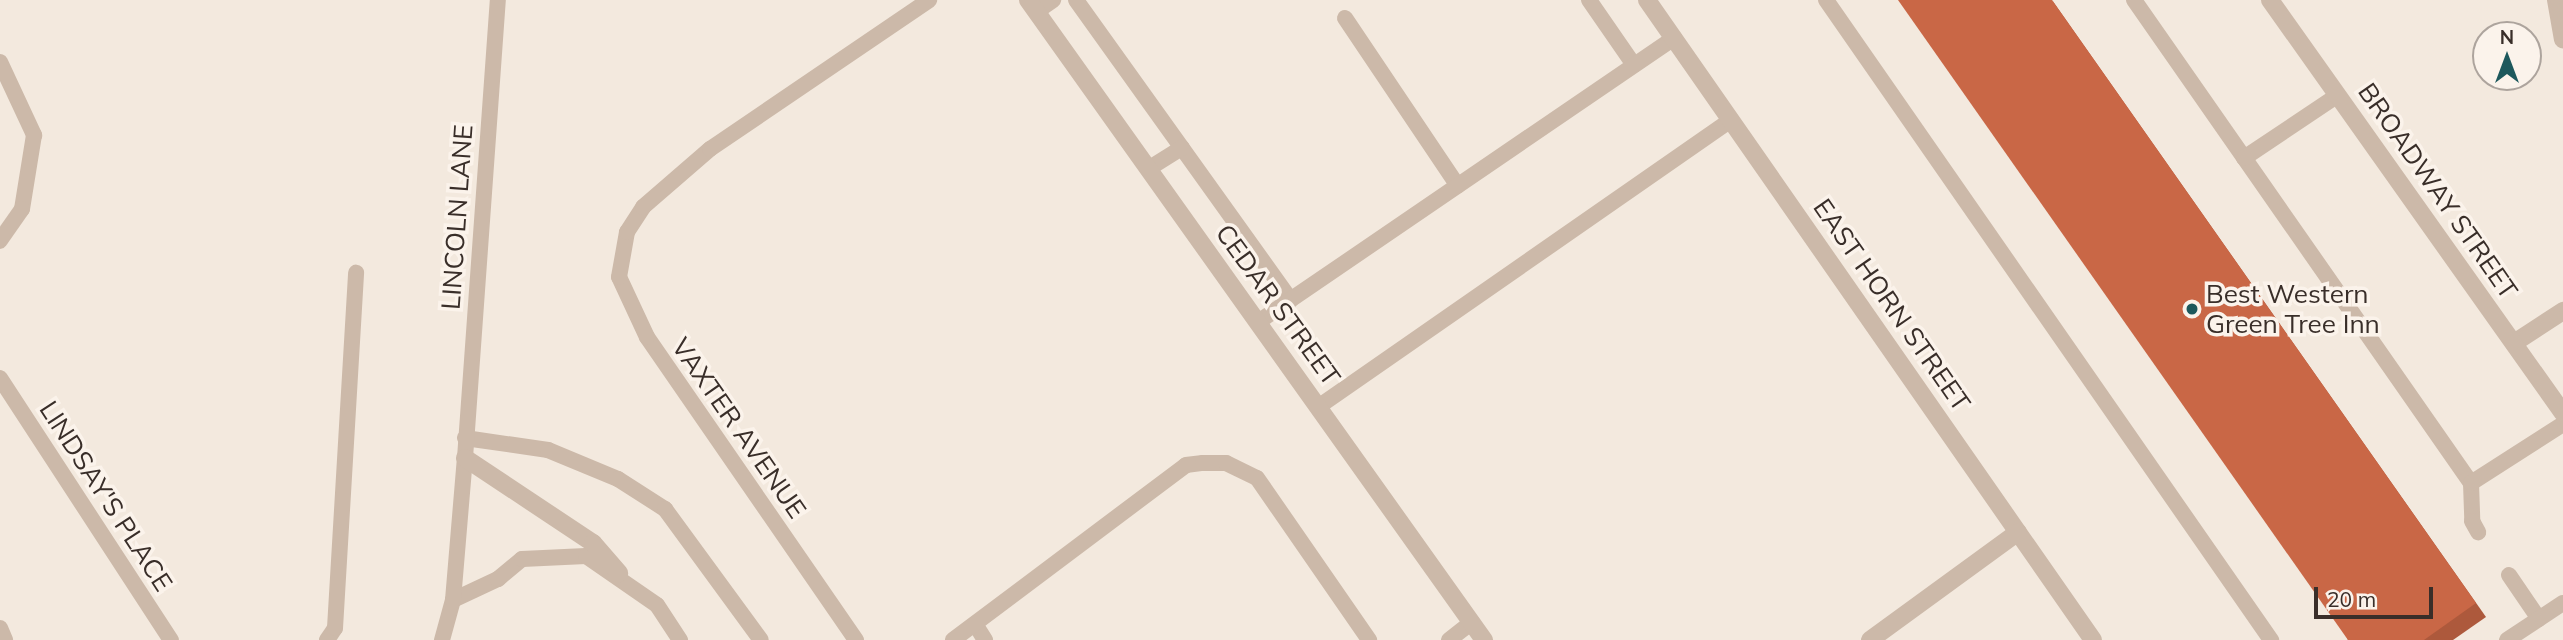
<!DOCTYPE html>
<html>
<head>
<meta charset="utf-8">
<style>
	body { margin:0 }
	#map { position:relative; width:2563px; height:640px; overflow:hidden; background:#f3e9de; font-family:Mulish,sans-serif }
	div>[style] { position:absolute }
	.service>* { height:16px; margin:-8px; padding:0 8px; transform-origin:8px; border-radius:8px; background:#ccb9a9 }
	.minor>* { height:18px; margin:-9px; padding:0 9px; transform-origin:9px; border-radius:9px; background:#ccb9a9 }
	.tertiary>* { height:18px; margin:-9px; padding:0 9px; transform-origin:9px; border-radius:9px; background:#ccb9a9 }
	.wall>* { inset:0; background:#ad593c }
	.building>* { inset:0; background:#c96746 }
	.dots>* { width:19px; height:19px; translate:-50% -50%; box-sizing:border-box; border:4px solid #fbf3eb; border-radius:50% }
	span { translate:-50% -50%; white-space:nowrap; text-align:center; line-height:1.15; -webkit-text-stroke:7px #fbf3eb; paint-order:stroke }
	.street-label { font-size:26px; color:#392e29 }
	.poi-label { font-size:26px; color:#392e29 }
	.left { translate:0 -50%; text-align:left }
	.north { position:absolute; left:2472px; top:21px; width:70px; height:70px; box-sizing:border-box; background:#fbf3eb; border:2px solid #ada49d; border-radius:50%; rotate:0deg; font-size:19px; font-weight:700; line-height:28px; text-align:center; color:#392e29 }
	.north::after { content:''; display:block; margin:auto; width:24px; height:32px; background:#1d585c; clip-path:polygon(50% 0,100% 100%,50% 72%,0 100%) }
	.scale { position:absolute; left:2314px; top:587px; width:119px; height:32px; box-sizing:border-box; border:4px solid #392e29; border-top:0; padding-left:9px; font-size:21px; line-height:24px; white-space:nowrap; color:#392e29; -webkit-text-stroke:5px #fbf3eb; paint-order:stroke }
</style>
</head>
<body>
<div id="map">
	<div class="service">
		<div style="left:1076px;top:0;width:369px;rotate:54.4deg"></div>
		<div style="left:1589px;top:0;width:79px;rotate:55.3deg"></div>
		<div style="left:1826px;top:0;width:780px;rotate:55.19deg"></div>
		<div style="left:2134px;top:0;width:589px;rotate:55.1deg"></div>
		<div style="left:2471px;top:483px;width:38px;rotate:88deg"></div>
		<div style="left:2472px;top:521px;width:13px;rotate:61deg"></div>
		<div style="left:1036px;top:12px;width:21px;rotate:-35deg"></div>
		<div style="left:1345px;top:18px;width:202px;rotate:56.1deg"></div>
		<div style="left:0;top:62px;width:81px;rotate:65deg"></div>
		<div style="left:34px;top:135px;width:75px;rotate:99.2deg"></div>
		<div style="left:22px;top:209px;width:39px;rotate:125deg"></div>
		<div style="left:2244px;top:158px;width:113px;rotate:-33.8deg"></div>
		<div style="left:1148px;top:169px;width:40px;rotate:-32deg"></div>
		<div style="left:1258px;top:322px;width:504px;rotate:-34.32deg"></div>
		<div style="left:0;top:378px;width:313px;rotate:56.9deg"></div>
		<div style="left:1318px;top:407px;width:503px;rotate:-34.8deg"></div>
		<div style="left:465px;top:438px;width:84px;rotate:8.2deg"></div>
		<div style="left:548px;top:450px;width:76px;rotate:22.5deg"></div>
		<div style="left:618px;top:479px;width:56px;rotate:32.6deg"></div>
		<div style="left:665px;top:509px;width:162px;rotate:53.8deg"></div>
		<div style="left:2471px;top:483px;width:109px;rotate:-32.7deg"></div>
		<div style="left:2509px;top:575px;width:53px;rotate:55.7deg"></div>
		<div style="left:453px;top:600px;width:50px;rotate:-25deg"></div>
		<div style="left:498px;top:579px;width:31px;rotate:-40deg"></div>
		<div style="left:522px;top:559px;width:64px;rotate:-2.7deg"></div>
		<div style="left:586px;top:556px;width:86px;rotate:34.6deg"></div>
		<div style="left:657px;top:605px;width:42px;rotate:56.7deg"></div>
		<div style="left:975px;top:624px;width:19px;rotate:58deg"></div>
		<div style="left:0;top:628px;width:13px;rotate:67deg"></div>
		<div style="left:327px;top:640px;width:14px;rotate:-56deg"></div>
		<div style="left:335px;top:628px;width:356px;rotate:-86.6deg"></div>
		<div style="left:442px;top:640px;width:41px;rotate:-74.6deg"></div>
		<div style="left:453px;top:600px;width:143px;rotate:-85.2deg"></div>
		<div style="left:465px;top:458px;width:459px;rotate:-85.9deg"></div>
		<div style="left:856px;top:640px;width:368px;rotate:-124.6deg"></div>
		<div style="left:647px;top:337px;width:66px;rotate:-115deg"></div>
		<div style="left:619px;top:277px;width:46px;rotate:-79.9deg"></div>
		<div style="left:627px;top:232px;width:30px;rotate:-57deg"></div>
		<div style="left:643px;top:207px;width:89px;rotate:-40.9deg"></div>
		<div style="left:710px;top:149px;width:265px;rotate:-34.2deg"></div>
		<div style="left:953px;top:640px;width:291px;rotate:-36.9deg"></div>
		<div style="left:1186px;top:465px;width:17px;rotate:-7deg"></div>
		<div style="left:1203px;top:463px;width:23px"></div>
		<div style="left:1226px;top:463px;width:34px;rotate:26deg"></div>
		<div style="left:1257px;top:478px;width:197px;rotate:55.3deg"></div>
		<div style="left:1449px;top:640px;width:29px;rotate:-38deg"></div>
		<div style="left:2507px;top:640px;width:67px;rotate:-33.5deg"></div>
	</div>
	<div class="minor">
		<div style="left:1028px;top:0;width:786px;rotate:54.53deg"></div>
		<div style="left:1647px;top:0;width:780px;rotate:55.13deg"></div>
		<div style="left:2556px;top:0;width:40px;rotate:80deg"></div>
		<div style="left:2514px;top:343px;width:59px;rotate:-33.1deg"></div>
		<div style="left:465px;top:458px;width:154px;rotate:33.6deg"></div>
		<div style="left:593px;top:543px;width:40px;rotate:49deg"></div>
		<div style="left:1870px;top:640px;width:183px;rotate:-36.1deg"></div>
	</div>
	<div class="tertiary">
		<div style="left:2270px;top:0;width:506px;rotate:54.65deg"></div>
	</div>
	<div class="wall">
		<div style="clip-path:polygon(2052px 0,2486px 617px,2453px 640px,2348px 640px)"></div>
	</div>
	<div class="building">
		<div style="clip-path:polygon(1898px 0,2052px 0,2476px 603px,2424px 640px,2348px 640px)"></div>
	</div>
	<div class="dots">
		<div style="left:2192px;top:309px;background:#1d585c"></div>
	</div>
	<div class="street-label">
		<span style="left:2438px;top:191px;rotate:55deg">BROADWAY STREET</span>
		<span style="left:457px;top:217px;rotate:-86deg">LINCOLN LANE</span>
		<span style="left:1278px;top:305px;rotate:54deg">CEDAR STREET</span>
		<span style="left:1892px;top:305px;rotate:55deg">EAST HORN STREET</span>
		<span style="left:739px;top:428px;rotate:55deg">VAXTER AVENUE</span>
		<span style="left:106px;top:496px;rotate:57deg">LINDSAY'S PLACE</span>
	</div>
	<div class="poi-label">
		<span class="left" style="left:2206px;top:309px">Best Western<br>Green Tree Inn</span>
	</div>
	<div class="north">N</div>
	<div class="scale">20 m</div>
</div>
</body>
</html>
